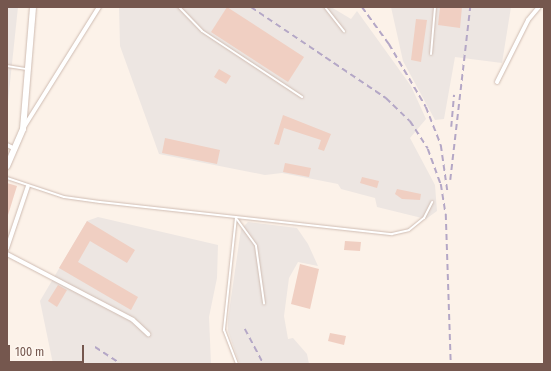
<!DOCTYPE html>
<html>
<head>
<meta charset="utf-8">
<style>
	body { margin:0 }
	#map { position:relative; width:551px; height:371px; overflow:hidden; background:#fcf2e9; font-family:"Fira Sans Condensed",sans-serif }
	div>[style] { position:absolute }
	.industrial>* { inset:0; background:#ede6e2 }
	.building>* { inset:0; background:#f0cfc2 }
	.roads { filter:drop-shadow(0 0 1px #cfbcb2) drop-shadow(0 0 1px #cfbcb2) }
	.service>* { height:2px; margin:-1px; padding:0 1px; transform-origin:1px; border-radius:1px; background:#fff }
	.minor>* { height:4px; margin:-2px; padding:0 2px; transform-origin:2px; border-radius:2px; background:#fff }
	.secondary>* { height:6px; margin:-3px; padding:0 3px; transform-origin:3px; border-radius:3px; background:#fff }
	.rail>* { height:1.5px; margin-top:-0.75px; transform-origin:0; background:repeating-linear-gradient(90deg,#b4a7c6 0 6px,transparent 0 10px) }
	span { translate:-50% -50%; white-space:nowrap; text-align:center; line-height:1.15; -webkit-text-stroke:3px #fef7f0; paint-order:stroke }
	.frame { position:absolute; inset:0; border:8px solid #75574e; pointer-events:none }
	.scale { position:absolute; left:8px; top:345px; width:76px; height:18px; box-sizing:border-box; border:2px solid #75574e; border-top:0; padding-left:5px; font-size:12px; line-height:14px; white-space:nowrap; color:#75574e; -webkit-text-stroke:3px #fef7f0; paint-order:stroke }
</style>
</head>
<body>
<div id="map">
	<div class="industrial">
		<div style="clip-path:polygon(7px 7px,18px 7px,7px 111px)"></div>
		<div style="clip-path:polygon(119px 7px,331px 7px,351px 19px,357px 11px,411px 86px,426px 119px,410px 138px,435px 185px,437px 211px,426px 219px,377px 207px,375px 198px,341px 189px,338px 184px,282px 173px,265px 175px,159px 154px,120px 46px)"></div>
		<div style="clip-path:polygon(391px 7px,511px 7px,502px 63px,455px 57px,444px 119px,435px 120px,403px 61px)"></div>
		<div style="clip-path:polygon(98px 217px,218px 245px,217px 278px,209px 317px,211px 364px,53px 364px,40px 301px,87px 221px)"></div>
		<div style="clip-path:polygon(248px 222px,297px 228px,308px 244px,318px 266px,298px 262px,289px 278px,284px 316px,288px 339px,293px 338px,307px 354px,309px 364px,240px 364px,237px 357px,228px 331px,228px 319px,241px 229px)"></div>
	</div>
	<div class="building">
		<div style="clip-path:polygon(227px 7px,304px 57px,288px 82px,211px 32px)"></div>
		<div style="clip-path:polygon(440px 7px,462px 7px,460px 28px,438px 25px)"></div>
		<div style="clip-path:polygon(416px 19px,427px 20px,421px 62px,411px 60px)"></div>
		<div style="clip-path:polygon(219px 69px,231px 76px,226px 84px,214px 77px)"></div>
		<div style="clip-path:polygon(283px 115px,331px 134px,324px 151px,318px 149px,321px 140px,284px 128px,279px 145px,274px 144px)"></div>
		<div style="clip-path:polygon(165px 138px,220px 150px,217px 164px,162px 153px)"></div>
		<div style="clip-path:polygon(285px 163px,311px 168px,309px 177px,283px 172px)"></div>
		<div style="clip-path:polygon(362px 177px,379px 181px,377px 188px,360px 183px)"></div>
		<div style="clip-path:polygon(7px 183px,17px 186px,8px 215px,7px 215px)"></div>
		<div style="clip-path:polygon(397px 189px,421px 194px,420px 200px,402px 199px,395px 194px)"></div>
		<div style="clip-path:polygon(87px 221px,135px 250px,127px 263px,90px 241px,78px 262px,138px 297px,131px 310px,59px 268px)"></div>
		<div style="clip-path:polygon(345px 241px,361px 242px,360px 251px,344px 250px)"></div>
		<div style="clip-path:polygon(300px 264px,319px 269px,310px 309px,291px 304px)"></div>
		<div style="clip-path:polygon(58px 285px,67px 290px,57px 307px,48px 301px)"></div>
		<div style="clip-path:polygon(330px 333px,346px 336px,344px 345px,328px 341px)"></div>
	</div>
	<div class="roads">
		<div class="service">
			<div style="left:179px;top:7px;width:33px;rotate:46deg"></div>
			<div style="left:202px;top:31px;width:120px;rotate:33.4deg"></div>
			<div style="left:325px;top:7px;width:31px;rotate:52deg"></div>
			<div style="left:431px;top:54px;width:47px;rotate:-85.1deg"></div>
			<div style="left:7px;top:66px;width:20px;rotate:9deg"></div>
			<div style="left:7px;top:178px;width:60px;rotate:18.4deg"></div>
			<div style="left:64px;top:197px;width:36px;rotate:8deg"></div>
			<div style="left:100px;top:202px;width:294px;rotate:6.3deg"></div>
			<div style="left:392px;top:234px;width:17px;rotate:-13deg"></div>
			<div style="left:409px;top:230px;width:19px;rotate:-39deg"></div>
			<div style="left:424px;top:218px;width:18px;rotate:-63deg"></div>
			<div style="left:236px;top:217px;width:114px;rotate:96.1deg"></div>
			<div style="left:224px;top:330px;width:36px;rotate:69deg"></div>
			<div style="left:236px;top:218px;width:34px;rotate:54deg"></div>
			<div style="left:256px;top:246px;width:58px;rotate:82deg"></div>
		</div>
		<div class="minor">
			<div style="left:497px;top:82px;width:69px;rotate:-63.4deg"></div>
			<div style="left:528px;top:20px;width:17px;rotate:-50deg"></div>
			<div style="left:24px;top:127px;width:142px;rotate:-58deg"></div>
			<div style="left:7px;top:145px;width:9px;rotate:27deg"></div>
			<div style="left:7px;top:248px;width:65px;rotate:-71.3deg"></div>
			<div style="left:7px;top:254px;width:142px;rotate:27.6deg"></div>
			<div style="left:133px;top:320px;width:21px;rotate:43deg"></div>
		</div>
		<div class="secondary">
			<div style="left:7px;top:166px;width:40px;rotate:-66.6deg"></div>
			<div style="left:23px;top:129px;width:122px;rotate:-85.3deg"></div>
		</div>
	</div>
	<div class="rail">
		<div style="left:251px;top:7px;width:163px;rotate:34deg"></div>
		<div style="left:386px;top:98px;width:33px;rotate:44deg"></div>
		<div style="left:410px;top:121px;width:33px;rotate:57deg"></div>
		<div style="left:428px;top:149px;width:37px;rotate:70deg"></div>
		<div style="left:441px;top:184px;width:30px;rotate:81deg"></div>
		<div style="left:446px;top:214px;width:150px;rotate:88.1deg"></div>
		<div style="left:362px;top:7px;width:46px;rotate:53.9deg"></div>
		<div style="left:389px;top:44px;width:73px;rotate:59.6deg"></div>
		<div style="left:426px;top:107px;width:41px;rotate:68.5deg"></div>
		<div style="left:441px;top:145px;width:49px;rotate:81.9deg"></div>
		<div style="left:451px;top:127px;width:32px;rotate:-85deg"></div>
		<div style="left:450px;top:180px;width:174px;rotate:-83.4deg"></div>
		<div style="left:245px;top:329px;width:40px;rotate:62deg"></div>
		<div style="left:95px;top:347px;width:31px;rotate:33deg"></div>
	</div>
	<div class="frame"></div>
	<div class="scale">100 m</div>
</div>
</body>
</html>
